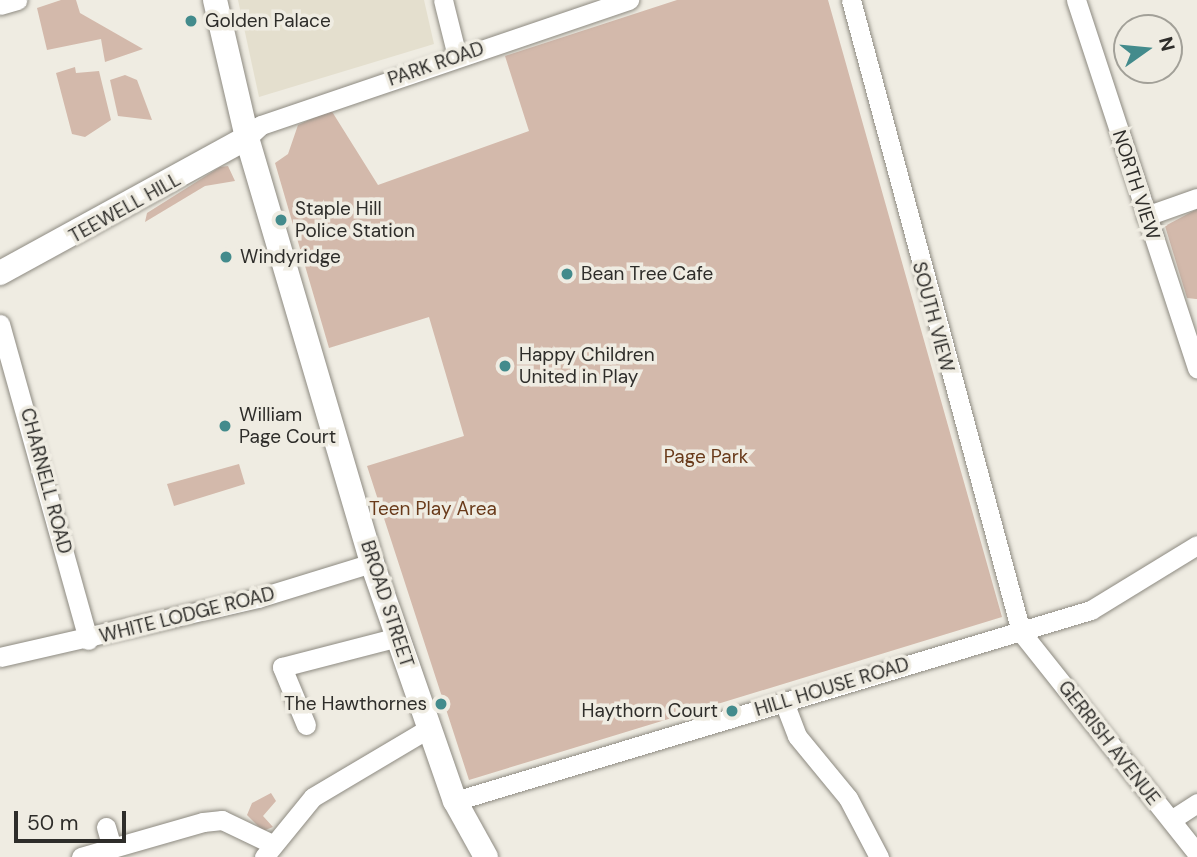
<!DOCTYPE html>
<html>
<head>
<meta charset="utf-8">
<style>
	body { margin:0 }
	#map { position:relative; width:1197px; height:857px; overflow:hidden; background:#efece2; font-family:"DM Sans",sans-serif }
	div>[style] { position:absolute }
	.built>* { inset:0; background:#e4dfce }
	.green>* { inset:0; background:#d3b9ab }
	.roads { filter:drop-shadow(0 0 2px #8d8a81) drop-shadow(0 0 2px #8d8a81) }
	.minor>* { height:19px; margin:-9.5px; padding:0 9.5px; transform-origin:9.5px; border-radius:9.5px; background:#fff }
	.major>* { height:24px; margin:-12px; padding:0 12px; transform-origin:12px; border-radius:12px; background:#fff }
	.dots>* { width:19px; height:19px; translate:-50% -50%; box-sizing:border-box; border:4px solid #efece2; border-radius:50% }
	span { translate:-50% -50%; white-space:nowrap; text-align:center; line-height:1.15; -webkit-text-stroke:7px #efece2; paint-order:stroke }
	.poi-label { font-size:19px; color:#2e2d2a }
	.left { translate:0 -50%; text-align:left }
	.right { translate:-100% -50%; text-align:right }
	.street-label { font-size:19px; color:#2e2d2a }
	.park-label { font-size:19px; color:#683919 }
	.north { position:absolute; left:1113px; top:14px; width:70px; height:70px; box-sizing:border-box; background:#efece2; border:2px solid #a2a098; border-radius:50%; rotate:75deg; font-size:19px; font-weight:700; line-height:28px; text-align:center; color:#2e2d2a }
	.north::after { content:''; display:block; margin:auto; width:24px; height:32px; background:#438b8c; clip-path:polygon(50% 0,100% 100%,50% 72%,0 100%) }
	.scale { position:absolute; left:14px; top:811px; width:112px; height:32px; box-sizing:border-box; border:4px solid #2e2d2a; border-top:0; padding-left:9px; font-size:21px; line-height:24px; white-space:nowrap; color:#2e2d2a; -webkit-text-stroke:5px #efece2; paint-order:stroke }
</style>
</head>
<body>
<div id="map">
	<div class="built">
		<div style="clip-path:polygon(238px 0,424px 0,434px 44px,259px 97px)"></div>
	</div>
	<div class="green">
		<div style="clip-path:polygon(61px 0,76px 0,80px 13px,143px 49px,105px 62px,101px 39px,47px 50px,37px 8px)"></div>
		<div style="clip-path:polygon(677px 0,828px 0,1002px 617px,469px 780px,367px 466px,464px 436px,429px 317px,329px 348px,275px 163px,288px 154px,298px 125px,331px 110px,378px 185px,529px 131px,505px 56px)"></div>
		<div style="clip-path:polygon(75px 67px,76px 73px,99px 71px,111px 120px,85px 137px,72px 134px,56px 73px)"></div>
		<div style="clip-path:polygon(125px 75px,137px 80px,152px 120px,118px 116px,110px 80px)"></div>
		<div style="clip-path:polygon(220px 167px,228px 166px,235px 181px,205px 186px,145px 222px,147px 213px)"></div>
		<div style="clip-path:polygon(1197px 209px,1197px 299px,1196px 299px,1187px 298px,1165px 226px)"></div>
		<div style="clip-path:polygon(239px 464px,245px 484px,174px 506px,167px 484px)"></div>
		<div style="clip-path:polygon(271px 793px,276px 801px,263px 816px,273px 827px,263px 831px,247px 815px,252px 803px)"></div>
	</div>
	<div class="roads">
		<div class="minor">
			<div style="left:443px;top:0;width:58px;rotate:76deg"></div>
			<div style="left:851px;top:0;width:654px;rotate:74.94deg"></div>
			<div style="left:1021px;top:632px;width:283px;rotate:51.5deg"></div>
			<div style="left:1076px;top:0;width:388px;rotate:71.8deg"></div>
			<div style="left:0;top:5px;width:18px;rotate:-16deg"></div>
			<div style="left:247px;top:138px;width:19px;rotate:-43deg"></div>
			<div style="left:261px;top:125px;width:389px;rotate:-18.8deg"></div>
			<div style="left:1146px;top:216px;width:54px;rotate:-19.4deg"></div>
			<div style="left:0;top:324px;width:328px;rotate:74.4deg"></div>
			<div style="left:0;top:657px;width:265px;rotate:-12.9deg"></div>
			<div style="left:258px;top:598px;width:119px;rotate:-17.1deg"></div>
			<div style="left:784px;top:702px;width:36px;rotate:69deg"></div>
			<div style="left:797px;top:736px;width:80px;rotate:50.6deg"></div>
			<div style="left:848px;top:798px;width:67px;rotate:62.3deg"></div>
			<div style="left:306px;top:725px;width:63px;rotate:-112.5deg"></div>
			<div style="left:282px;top:667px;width:120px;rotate:-14.5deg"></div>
			<div style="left:455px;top:801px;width:664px;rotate:-16.72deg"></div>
			<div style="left:1091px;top:610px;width:124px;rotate:-31.5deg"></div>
			<div style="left:1171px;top:820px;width:31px;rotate:-33deg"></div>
			<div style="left:106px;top:827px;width:22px;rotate:74deg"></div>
			<div style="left:81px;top:857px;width:127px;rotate:-16deg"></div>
			<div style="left:203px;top:822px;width:19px;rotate:-6deg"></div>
			<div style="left:222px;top:820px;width:55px;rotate:25.6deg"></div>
			<div style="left:264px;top:857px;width:77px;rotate:-50.8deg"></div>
			<div style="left:313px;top:797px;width:135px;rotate:-30.7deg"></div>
		</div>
		<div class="major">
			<div style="left:215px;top:0;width:142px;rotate:76.9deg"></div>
			<div style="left:247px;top:138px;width:443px;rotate:73.6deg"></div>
			<div style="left:372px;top:563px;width:252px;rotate:70.8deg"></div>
			<div style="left:455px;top:801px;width:64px;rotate:61deg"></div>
			<div style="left:0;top:273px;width:281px;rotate:-28.7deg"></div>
		</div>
	</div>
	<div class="dots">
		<div style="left:191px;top:21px;background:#438b8c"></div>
		<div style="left:281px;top:220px;background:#438b8c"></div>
		<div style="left:226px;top:257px;background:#438b8c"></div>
		<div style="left:567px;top:274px;background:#438b8c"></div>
		<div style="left:505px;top:366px;background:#438b8c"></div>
		<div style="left:225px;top:426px;background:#438b8c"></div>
		<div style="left:441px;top:704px;background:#438b8c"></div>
		<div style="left:732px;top:711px;background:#438b8c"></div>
	</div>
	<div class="poi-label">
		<span class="left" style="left:205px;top:21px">Golden Palace</span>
		<span class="left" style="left:295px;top:220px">Staple Hill<br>Police Station</span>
		<span class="left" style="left:240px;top:257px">Windyridge</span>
		<span class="left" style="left:581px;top:274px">Bean Tree Cafe</span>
		<span class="left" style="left:519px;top:366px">Happy Children<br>United in Play</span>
		<span class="left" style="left:239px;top:426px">William<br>Page Court</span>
		<span class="right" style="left:427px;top:704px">The Hawthornes</span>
		<span class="right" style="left:718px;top:711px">Haythorn Court</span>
	</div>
	<div class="street-label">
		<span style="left:436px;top:64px;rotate:-19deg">PARK ROAD</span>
		<span style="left:1136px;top:185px;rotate:72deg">NORTH VIEW</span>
		<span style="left:125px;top:208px;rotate:-29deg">TEEWELL HILL</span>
		<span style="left:933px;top:317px;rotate:75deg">SOUTH VIEW</span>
		<span style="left:46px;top:481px;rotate:75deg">CHARNELL ROAD</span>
		<span style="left:387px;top:604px;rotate:72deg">BROAD STREET</span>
		<span style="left:187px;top:615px;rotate:-14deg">WHITE LODGE ROAD</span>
		<span style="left:832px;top:687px;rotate:-17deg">HILL HOUSE ROAD</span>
		<span style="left:1109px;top:743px;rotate:52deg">GERRISH AVENUE</span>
	</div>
	<div class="park-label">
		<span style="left:706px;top:457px">Page Park</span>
		<span style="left:433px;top:509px">Teen Play Area</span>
	</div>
	<div class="north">N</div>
	<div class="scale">50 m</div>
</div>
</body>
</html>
